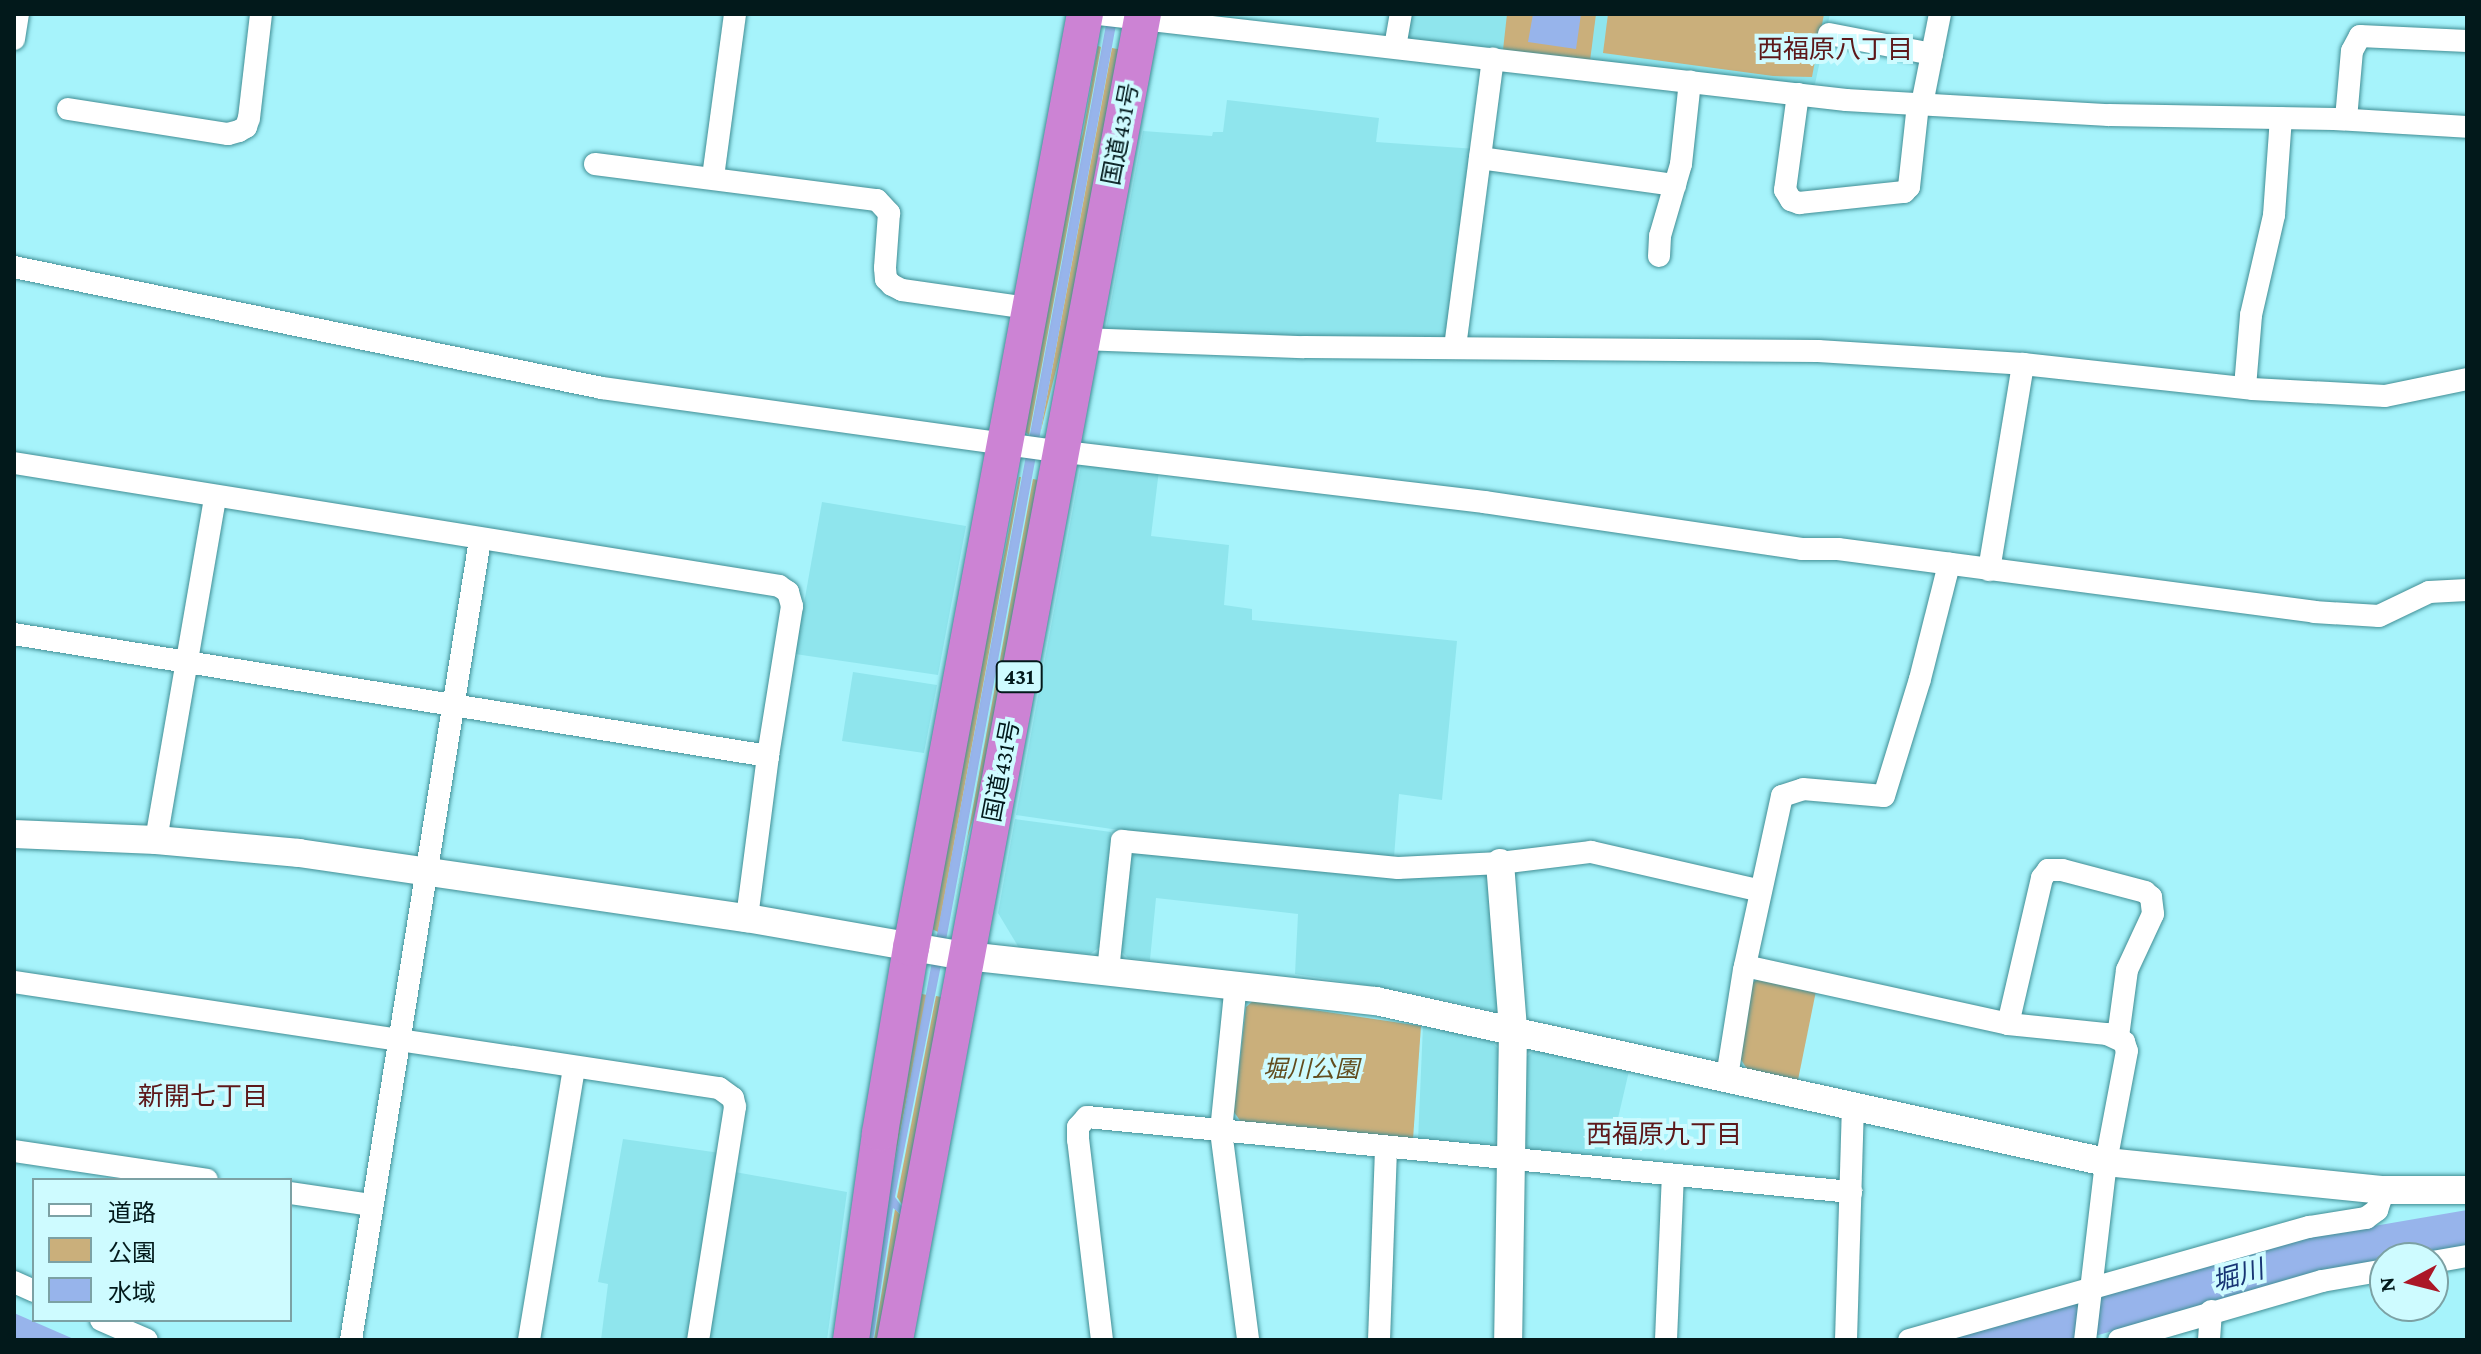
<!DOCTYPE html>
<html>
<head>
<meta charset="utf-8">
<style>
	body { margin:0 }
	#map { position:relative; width:2481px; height:1354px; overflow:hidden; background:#a6f3fb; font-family:"Crimson Pro","Noto Sans JP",serif }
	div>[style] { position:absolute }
	.built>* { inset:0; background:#8fe5ed }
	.green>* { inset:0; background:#caaf7b }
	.water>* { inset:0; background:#97b4eb }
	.roads { filter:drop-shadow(0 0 2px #418e95) drop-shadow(0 0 2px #418e95) }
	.minor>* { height:22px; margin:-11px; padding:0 11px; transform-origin:11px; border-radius:11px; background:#fff }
	.tertiary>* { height:28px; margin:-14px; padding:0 14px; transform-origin:14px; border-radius:14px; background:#fff }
	.trunk>* { height:36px; margin:-18px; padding:0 18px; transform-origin:18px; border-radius:18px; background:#cc83d4 }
	span { translate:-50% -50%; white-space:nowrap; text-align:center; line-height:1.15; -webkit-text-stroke:8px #cefbff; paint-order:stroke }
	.shield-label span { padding:2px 6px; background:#cefbff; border:2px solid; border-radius:6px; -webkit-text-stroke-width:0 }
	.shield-label { font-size:22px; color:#02191b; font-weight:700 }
	.street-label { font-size:24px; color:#02191b }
	.park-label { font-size:24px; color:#624c1e; font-style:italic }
	.neighbourhood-label { font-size:26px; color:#5d181a }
	.water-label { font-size:26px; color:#183575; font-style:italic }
	.frame { position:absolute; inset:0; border:16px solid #02191b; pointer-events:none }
	.legend { position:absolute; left:32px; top:1178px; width:260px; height:144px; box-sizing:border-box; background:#cefbff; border:2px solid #7ca1a4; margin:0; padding:10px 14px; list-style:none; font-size:24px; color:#02191b }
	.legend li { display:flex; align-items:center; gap:16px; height:40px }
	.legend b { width:40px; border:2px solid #7ca1a4 }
	.north { position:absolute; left:2369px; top:1242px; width:80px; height:80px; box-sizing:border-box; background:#cefbff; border:2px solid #7ca1a4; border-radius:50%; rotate:263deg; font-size:22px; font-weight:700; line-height:32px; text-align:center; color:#02191b }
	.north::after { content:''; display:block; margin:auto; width:28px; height:36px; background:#ab1727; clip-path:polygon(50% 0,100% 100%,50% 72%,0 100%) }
</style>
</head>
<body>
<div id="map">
	<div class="built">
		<div style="clip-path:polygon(1409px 14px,1830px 14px,1815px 84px,1811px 90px,1407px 41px)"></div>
		<div style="clip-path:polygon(1227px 100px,1379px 118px,1376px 142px,1476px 149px,1449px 338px,1105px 334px,1143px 131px,1212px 136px,1213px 132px,1223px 132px)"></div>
		<div style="clip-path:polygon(1081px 465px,1159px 470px,1151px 536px,1229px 545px,1224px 605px,1252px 609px,1252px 620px,1457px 641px,1442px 800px,1399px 794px,1394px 857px,1112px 829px,1016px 815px)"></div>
		<div style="clip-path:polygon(822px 502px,966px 526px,938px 675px,795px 654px)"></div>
		<div style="clip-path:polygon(853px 672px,937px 685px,924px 753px,842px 741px)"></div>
		<div style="clip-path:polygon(1015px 819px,1111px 832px,1100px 947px,1090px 954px,1019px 948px,998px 913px)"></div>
		<div style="clip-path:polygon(1138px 850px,1480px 872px,1491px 880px,1502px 1005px,1494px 1011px,1402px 991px,1295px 974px,1298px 914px,1156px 898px,1150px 960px,1128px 958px,1118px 948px,1129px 859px)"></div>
		<div style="clip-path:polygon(1423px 1025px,1491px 1041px,1499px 1050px,1497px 1141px,1490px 1148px,1418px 1141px)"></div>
		<div style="clip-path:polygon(1535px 1050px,1629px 1071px,1608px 1161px,1533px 1153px,1525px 1144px,1526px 1057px)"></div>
		<div style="clip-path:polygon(623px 1139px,720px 1153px,689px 1340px,601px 1340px,608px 1284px,598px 1282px)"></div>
		<div style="clip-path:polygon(735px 1172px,847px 1192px,827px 1340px,709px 1340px)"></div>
	</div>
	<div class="green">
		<div style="clip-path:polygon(1507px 14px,1596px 14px,1590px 61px,1503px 50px)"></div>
		<div style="clip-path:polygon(1608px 14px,1824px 14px,1812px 77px,1773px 76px,1603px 53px)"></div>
		<div style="clip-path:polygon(1098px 46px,1101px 47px,1029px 435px,1021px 428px,1057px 222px,1083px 133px)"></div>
		<div style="clip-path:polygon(1112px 48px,1123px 50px,1083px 262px,1040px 434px)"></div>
		<div style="clip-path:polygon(1019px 477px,1021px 477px,938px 932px,930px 928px,976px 655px,1002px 566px)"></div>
		<div style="clip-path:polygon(1033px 479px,1043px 481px,993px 752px,968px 836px,951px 927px)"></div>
		<div style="clip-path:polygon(1760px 978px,1816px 991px,1798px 1080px,1747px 1069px,1740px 1058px,1749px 985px)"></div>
		<div style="clip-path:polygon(922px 994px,927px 995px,887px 1200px,902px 1107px)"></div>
		<div style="clip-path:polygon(936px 996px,946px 998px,906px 1210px,897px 1197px)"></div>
		<div style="clip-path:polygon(1253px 1001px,1421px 1026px,1413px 1139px,1241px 1122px,1234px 1112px,1246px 1007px)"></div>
		<div style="clip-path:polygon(895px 1209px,905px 1220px,884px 1340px,874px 1340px)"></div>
	</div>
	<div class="water">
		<div style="clip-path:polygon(1108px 14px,1118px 14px,948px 930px,898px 1181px,895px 1197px,905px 1211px,903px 1216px,893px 1208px,873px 1340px,868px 1340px,892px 1177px)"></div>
		<div style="clip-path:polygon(1533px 14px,1581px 14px,1576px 49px,1528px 42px)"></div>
		<div style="clip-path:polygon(2467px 1210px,2467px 1246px,2315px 1273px,2081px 1340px,1941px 1340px,2316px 1236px)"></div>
		<div style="clip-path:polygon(14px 1313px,76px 1340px,14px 1340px)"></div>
	</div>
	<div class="roads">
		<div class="minor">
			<div style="left:1099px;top:14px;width:752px;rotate:6.57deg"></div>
			<div style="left:1846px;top:100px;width:263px;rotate:3.3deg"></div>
			<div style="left:2109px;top:115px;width:225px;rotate:1deg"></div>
			<div style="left:2334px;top:119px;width:133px;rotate:3.4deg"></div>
			<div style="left:1829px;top:34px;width:105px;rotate:11deg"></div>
			<div style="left:14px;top:39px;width:25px;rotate:-81deg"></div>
			<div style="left:1395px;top:47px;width:34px;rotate:-80deg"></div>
			<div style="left:1798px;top:94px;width:97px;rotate:97.7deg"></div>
			<div style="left:1785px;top:190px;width:12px;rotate:59deg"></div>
			<div style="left:1791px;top:200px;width:9px;rotate:21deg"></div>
			<div style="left:1799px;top:203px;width:106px;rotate:-6deg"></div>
			<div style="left:1904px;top:192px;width:7px;rotate:-45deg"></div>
			<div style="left:1909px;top:187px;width:83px;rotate:-83.8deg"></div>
			<div style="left:1922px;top:104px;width:92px;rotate:-78.7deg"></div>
			<div style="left:68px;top:109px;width:162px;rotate:8.9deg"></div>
			<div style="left:228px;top:134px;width:11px;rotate:-15deg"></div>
			<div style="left:239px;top:131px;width:8px;rotate:-30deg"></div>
			<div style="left:246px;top:127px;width:9px;rotate:-72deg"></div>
			<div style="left:249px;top:118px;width:105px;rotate:-83.4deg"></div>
			<div style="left:2346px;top:119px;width:68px;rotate:-85deg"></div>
			<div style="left:2352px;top:51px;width:17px;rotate:-62deg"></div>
			<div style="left:2360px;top:36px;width:107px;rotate:2.7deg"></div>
			<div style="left:1480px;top:158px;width:197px;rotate:7.9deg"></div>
			<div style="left:595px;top:164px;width:284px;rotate:7.3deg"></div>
			<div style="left:877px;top:200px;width:18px;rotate:47deg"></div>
			<div style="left:889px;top:213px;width:55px;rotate:94.2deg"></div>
			<div style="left:885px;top:268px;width:11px;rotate:85deg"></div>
			<div style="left:886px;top:279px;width:8px;rotate:45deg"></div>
			<div style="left:892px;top:285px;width:11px;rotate:27deg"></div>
			<div style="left:902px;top:290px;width:128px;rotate:8.1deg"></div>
			<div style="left:713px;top:177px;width:164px;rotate:-82.3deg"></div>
			<div style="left:1659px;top:256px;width:20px;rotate:-87deg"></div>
			<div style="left:1660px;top:236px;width:75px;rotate:-73.7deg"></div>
			<div style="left:1681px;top:164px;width:83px;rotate:-83.8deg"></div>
			<div style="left:14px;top:267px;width:600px;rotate:11.63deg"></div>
			<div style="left:602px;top:388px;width:450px;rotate:7.9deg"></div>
			<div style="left:1048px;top:450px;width:439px;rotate:6.8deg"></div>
			<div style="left:1484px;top:502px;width:321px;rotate:8.4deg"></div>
			<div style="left:1802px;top:549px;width:36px"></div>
			<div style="left:1838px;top:549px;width:480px;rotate:7.5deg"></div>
			<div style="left:2314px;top:612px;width:65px;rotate:3.5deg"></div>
			<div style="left:2379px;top:616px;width:55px;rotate:-25.6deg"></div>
			<div style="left:2429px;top:592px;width:38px;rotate:-3deg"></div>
			<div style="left:1081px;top:339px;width:223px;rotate:2.1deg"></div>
			<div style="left:1304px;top:347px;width:514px;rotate:0.45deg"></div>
			<div style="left:1818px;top:351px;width:205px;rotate:3.6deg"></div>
			<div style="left:2023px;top:364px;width:230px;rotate:6.2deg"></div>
			<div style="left:2252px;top:389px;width:133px;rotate:3deg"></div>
			<div style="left:2385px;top:396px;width:84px;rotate:-11.7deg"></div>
			<div style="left:1455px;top:347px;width:291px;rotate:-82.5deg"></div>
			<div style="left:2245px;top:387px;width:72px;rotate:-85.2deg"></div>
			<div style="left:2251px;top:315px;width:103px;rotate:-77deg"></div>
			<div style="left:2274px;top:215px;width:97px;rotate:-85.9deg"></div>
			<div style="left:14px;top:463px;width:775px;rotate:9.13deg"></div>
			<div style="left:779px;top:586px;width:11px;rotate:34deg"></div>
			<div style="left:788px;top:592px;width:15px;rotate:74deg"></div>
			<div style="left:792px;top:606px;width:152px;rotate:99.1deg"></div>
			<div style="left:768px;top:756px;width:163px;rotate:97.4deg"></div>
			<div style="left:1989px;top:570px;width:209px;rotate:-80.6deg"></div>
			<div style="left:14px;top:634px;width:764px;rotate:9.19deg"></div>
			<div style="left:156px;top:840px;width:348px;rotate:-80.2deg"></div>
			<div style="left:1745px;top:966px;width:269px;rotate:12.4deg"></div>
			<div style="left:2008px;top:1024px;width:100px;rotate:5.8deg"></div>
			<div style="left:2107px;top:1034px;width:19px;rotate:25deg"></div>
			<div style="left:2124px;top:1042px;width:9px;rotate:72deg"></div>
			<div style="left:2127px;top:1051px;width:113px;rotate:100.7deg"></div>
			<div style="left:2106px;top:1162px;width:179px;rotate:96.7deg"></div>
			<div style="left:1108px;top:971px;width:131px;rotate:-83.9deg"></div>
			<div style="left:1122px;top:841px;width:277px;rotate:5.6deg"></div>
			<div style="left:1398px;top:868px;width:102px;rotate:-2.8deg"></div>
			<div style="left:1500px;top:863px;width:92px;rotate:-6.9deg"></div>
			<div style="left:1591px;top:852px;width:174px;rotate:12.9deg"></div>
			<div style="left:14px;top:982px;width:713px;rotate:8.55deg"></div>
			<div style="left:719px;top:1088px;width:17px;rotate:36deg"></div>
			<div style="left:733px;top:1098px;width:9px;rotate:77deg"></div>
			<div style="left:735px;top:1107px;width:236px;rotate:99deg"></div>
			<div style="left:1236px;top:983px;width:149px;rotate:95.8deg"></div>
			<div style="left:1221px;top:1131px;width:211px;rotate:82.6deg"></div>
			<div style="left:2008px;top:1024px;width:150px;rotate:-76.9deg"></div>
			<div style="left:2042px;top:878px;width:10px;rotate:-53deg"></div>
			<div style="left:2048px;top:870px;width:14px"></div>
			<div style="left:2062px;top:870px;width:86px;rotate:14.8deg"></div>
			<div style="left:2145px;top:892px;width:8px;rotate:40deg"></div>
			<div style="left:2151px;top:897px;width:17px;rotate:83deg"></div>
			<div style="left:2153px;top:914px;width:62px;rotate:114.9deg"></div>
			<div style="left:2127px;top:970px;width:68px;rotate:97.7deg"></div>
			<div style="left:1727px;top:1077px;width:108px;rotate:-81deg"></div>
			<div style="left:1744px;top:970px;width:178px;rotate:-77.7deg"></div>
			<div style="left:1782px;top:796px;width:22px;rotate:-18deg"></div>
			<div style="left:1803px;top:789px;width:81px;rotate:4.9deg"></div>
			<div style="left:1884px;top:796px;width:122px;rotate:-72.9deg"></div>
			<div style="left:1920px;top:679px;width:119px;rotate:-75.8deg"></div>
			<div style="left:14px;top:1151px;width:195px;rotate:8.5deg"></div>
			<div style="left:290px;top:1193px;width:82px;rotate:8.4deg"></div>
			<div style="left:2433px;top:1262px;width:35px;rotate:-10deg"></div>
			<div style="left:14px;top:1282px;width:22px;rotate:24deg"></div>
			<div style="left:101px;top:1320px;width:50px;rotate:23.5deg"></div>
			<div style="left:351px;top:1340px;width:810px;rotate:-80.84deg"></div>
			<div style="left:529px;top:1340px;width:275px;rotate:-80.6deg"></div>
			<div style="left:1102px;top:1340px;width:201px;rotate:-96.8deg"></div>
			<div style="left:1078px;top:1140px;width:13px;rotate:-90deg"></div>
			<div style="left:1078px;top:1127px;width:13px;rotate:-48deg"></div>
			<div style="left:1087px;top:1117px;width:768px;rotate:5.61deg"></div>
			<div style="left:1379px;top:1340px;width:192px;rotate:-87.9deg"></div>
			<div style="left:1666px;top:1340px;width:165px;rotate:-87.6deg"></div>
			<div style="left:1846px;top:1340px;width:235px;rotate:-88.3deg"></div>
			<div style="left:1909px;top:1340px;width:416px;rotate:-15.8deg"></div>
			<div style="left:2309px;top:1227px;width:58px;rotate:-9deg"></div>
			<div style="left:2366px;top:1218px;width:14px;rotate:-36deg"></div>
			<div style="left:2377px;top:1210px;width:21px;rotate:-71deg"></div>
			<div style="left:2119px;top:1340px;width:211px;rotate:-16.2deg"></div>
			<div style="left:2322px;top:1281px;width:64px;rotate:-9.9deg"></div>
			<div style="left:2209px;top:1340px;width:29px;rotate:-86deg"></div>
		</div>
		<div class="tertiary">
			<div style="left:14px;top:834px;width:142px;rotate:2.4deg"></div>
			<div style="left:156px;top:840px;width:144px;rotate:5.2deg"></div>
			<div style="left:299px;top:853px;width:453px;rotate:8.3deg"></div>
			<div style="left:747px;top:918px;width:214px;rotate:9.9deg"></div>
			<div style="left:958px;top:955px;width:421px;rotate:6.3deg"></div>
			<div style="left:1376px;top:1001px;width:748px;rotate:12.44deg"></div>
			<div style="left:2106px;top:1162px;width:279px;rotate:5.8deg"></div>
			<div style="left:2384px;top:1190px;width:83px"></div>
			<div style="left:1500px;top:863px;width:168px;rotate:85.5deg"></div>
			<div style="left:1513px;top:1030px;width:310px;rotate:90.9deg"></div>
		</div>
		<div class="trunk">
			<div style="left:851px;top:1340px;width:209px;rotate:-82deg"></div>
			<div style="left:880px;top:1133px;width:188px;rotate:-80.5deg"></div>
			<div style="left:911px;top:948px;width:950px;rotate:-79.45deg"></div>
			<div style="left:895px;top:1340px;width:1349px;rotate:-79.41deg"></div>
		</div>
	</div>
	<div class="shield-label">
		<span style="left:1019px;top:677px">431</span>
	</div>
	<div class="street-label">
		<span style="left:1120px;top:134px;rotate:-79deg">国道431号</span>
		<span style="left:1001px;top:771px;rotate:-79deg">国道431号</span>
	</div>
	<div class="park-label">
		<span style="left:1311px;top:1069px">堀川公園</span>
	</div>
	<div class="neighbourhood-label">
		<span style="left:1835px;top:50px">西福原八丁目</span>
		<span style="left:203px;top:1097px">新開七丁目</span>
		<span style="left:1664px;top:1135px">西福原九丁目</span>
	</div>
	<div class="water-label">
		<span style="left:2238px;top:1276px;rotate:-16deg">堀川</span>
	</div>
	<div class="frame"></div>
	<ul class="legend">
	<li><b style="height:10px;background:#fff"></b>道路</li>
	<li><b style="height:22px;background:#caaf7b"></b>公園</li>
	<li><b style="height:22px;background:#97b4eb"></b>水域</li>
	</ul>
	<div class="north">N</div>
</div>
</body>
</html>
